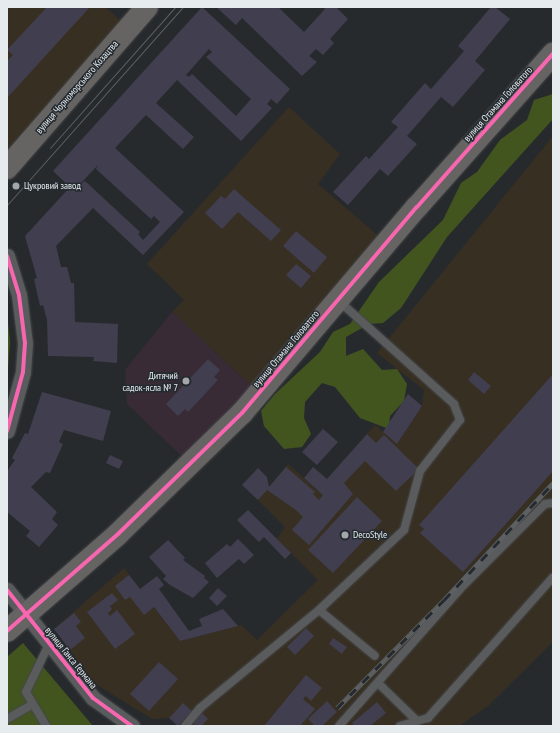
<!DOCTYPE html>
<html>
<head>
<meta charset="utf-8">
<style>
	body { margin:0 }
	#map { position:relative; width:560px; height:733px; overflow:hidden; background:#272a2d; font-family:"PT Sans Narrow",sans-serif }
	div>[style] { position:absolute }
	.industrial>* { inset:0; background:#372f22 }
	.education>* { inset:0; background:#382b36 }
	.green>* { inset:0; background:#43551f }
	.building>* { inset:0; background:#413e4f }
	.roads { filter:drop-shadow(0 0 1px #444648) drop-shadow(0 0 1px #444648) }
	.service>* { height:8px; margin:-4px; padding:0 4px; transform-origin:4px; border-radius:4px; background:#595b5d }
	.minor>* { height:15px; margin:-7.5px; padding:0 7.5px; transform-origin:7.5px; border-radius:7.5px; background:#595b5d }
	.primary>* { height:22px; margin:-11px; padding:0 11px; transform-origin:11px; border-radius:11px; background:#666363 }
	.tram>* { height:1px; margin:-0.5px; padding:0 0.5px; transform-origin:0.5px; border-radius:0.5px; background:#5d6063 }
	.rail>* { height:4.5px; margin-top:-2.25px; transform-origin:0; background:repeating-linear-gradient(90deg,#242b30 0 9px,#5d6063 0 18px); box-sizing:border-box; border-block:1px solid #5d6063 }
	.cycleway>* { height:4px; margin:-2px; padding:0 2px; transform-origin:2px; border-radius:2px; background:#f766af }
	.dots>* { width:11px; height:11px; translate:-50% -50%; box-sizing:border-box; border:2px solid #242b30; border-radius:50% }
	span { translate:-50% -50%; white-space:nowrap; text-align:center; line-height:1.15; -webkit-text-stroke:3px #242b30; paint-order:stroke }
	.street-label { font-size:10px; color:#e6ebee }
	.poi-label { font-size:10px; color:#e6ebee }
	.left { translate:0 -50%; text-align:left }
	.right { translate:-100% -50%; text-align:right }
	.frame { position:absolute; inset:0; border:8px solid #e6ebee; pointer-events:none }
</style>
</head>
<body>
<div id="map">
	<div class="industrial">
		<div style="clip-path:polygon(7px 7px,105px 7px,128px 27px,7px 162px)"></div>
		<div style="clip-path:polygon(289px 107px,340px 154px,318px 184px,382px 239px,258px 392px,172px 312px,184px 300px,147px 264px)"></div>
		<div style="clip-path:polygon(553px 136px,553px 642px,488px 706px,459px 726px,178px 726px,169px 718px,152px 719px,94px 683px,54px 629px,124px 568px,180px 641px,241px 625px,257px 640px,318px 580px,277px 539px,285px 527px,258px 500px,288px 464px,317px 490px,375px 425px,397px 444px,422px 406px,424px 390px,377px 353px)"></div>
	</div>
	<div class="education">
		<div style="clip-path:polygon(172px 312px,258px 392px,189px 463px,127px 404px,125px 370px)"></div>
	</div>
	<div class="green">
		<div style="clip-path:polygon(553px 94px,553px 119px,447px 237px,401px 308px,383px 323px,369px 324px,346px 337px,346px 356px,363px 349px,382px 370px,397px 369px,407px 384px,404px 401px,390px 416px,389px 429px,360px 418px,335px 387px,322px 383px,305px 402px,304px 418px,311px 434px,302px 447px,284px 449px,264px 426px,261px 411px,275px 394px,320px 352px,333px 332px,350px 324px,379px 282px,443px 220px,461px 183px,477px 172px,500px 140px,527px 120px,534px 100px)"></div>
		<div style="clip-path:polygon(7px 312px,10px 342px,7px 384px)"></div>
		<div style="clip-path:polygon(23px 643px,93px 726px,7px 726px,7px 657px)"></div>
	</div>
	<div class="building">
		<div style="clip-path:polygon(47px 7px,90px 7px,7px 98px,7px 61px,13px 55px,7px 50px)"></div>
		<div style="clip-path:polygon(evenodd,202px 7px,290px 89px,277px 104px,271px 99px,267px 104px,272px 108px,241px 141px,177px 80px,156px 103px,194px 137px,183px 149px,146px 115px,115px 148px,184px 212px,143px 255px,93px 208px,56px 246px,61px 267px,67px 267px,71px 283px,74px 283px,75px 322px,118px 324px,117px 363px,93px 361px,94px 357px,48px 356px,47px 320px,43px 305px,40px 306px,34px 279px,37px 278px,25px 236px,70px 187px,53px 171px,202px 7px,209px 49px,212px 52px,206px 57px,251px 99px,236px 116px,192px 74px,189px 77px,186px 75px,209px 49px,202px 7px,98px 165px,96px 169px,151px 219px,154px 216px,160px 222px,143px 240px,138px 234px,140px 232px,85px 181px,80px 184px,98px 165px)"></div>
		<div style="clip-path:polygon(216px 7px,278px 7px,304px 32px,325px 9px,323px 7px,336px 7px,348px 19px,330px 39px,334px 43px,323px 55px,316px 49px,309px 56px,317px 62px,302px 76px,242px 18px,236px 25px)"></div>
		<div style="clip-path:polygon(491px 7px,495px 7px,510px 19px,475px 61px,485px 70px,453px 107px,441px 97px,407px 136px,417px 144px,388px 176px,380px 169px,348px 205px,333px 192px,366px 156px,369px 159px,398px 127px,391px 122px,425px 83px,431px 89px,464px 51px,458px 46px)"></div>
		<div style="clip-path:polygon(234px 189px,281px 230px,271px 241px,238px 212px,222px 229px,205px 213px,221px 196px,225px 199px)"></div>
		<div style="clip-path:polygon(296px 231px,327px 257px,314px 273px,283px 246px)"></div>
		<div style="clip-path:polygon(296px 264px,311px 276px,301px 288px,286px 275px)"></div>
		<div style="clip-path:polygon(208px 359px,220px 370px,214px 377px,218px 380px,188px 412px,185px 409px,178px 416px,166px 404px)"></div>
		<div style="clip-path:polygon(474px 372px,491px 386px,484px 394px,468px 380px)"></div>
		<div style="clip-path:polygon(553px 374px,553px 471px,463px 572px,420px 533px,424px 529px,419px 525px)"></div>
		<div style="clip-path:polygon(42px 392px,111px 411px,103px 441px,64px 430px,59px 442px,63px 444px,50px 473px,46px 472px,31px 487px,57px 512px,52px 519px,58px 525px,39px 547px,26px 536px,30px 531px,7px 512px,7px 471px,15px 460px,12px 458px,25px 433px,28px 434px)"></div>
		<div style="clip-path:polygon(408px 394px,422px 406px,397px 444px,383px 432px)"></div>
		<div style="clip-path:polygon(323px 429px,338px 442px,317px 465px,302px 452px)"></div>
		<div style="clip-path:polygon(367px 434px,376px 443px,384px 435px,419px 469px,396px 491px,365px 461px,344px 483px,353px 494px,309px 545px,292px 530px,303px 517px,296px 510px,267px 490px,258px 500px,242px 485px,258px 468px,267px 477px,269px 487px,286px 467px,315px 492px,313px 494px,319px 500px,323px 495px,304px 478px,313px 467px,327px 479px)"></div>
		<div style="clip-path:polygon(110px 455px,123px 461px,119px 469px,106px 463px)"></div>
		<div style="clip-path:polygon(357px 497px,382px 521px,333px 573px,308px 550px)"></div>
		<div style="clip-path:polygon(248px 510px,291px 553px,285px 559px,264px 537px,259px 542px,237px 520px)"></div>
		<div style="clip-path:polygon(238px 539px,254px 555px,244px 564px,239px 559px,217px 578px,205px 563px,227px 544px,230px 547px)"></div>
		<div style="clip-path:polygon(168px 540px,185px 558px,183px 560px,205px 576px,204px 578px,209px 582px,193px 598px,170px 585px,163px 579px,166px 576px,149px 557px)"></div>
		<div style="clip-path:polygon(129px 575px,140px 589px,157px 576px,164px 585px,159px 589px,189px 631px,202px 626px,199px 619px,223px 609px,238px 626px,180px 641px,154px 607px,144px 615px,130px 597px,125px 600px,115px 586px)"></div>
		<div style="clip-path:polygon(218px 588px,227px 596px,217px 606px,209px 598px)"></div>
		<div style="clip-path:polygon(112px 593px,118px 600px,110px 606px,112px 609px,108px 613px,110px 616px,117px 610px,135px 634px,115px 649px,87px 612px)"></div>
		<div style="clip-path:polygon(74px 613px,81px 622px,76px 626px,85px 638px,70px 650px,54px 629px)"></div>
		<div style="clip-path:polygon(306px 628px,314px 636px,295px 655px,287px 647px)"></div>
		<div style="clip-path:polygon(333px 638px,347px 647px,342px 654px,329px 644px)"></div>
		<div style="clip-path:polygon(159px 662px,178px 679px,149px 711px,130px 694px)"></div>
		<div style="clip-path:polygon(306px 675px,322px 688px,311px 701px,306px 696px,303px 699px,315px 709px,300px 726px,264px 726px)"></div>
		<div style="clip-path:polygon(327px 701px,337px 712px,322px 726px,315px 726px,308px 719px)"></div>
		<div style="clip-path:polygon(377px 702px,386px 713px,370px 726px,354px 726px,352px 723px)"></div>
		<div style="clip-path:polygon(183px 703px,192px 711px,178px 726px,169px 718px)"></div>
		<div style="clip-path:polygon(202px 713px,208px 719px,201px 726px,196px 726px,193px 723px)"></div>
	</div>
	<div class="roads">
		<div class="service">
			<div style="left:319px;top:610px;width:72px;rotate:39.4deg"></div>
			<div style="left:378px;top:683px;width:54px;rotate:44.3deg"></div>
			<div style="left:33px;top:704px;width:26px;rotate:59deg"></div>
			<div style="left:7px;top:719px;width:30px;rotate:-30deg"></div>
			<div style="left:33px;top:704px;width:14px;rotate:-120deg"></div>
			<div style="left:26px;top:692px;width:53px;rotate:-64.4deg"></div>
			<div style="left:185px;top:726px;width:23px;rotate:-50deg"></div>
			<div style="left:200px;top:708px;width:154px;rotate:-39.5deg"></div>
			<div style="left:319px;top:610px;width:117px;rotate:-43.3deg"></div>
			<div style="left:404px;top:530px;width:61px;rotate:-74.8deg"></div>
			<div style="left:420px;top:471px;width:65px;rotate:-51.9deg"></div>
			<div style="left:460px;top:420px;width:17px;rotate:-111deg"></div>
			<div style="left:454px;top:404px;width:154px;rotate:-138.2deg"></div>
			<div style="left:339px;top:726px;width:187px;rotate:-48.5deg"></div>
			<div style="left:463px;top:586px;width:116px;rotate:-45deg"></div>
			<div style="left:545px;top:504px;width:8px;rotate:-7deg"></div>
			<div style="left:400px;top:726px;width:29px;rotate:-16deg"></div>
			<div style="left:428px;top:718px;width:188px;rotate:-48.4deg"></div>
		</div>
		<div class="minor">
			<div style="left:7px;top:256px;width:41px;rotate:72.9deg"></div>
			<div style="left:19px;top:295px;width:48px;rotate:82.9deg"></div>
			<div style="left:25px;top:343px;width:29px;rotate:94deg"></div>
			<div style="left:23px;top:372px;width:61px;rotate:105.2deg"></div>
			<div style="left:7px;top:590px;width:138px;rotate:51.5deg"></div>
			<div style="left:93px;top:698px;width:48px;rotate:35.7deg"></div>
		</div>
		<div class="primary">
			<div style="left:7px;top:168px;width:213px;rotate:-49deg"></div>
			<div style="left:7px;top:631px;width:147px;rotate:-41.1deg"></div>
			<div style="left:118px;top:534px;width:173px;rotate:-44.3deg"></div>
			<div style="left:242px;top:413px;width:270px;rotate:-49.7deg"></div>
			<div style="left:417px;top:207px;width:205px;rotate:-48.4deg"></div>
		</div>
	</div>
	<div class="tram">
		<div style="left:50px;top:148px;width:188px;rotate:-48.4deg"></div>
		<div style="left:7px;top:205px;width:265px;rotate:-48.4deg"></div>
	</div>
	<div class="rail">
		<div style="left:337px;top:708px;width:152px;rotate:-45.3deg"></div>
		<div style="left:444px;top:600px;width:160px;rotate:-47deg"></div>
	</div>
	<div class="cycleway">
		<div style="left:7px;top:256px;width:41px;rotate:72.9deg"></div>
		<div style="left:19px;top:295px;width:48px;rotate:82.9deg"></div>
		<div style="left:25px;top:343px;width:29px;rotate:94deg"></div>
		<div style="left:23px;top:372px;width:61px;rotate:105.2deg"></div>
		<div style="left:7px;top:590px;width:138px;rotate:51.5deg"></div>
		<div style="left:93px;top:698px;width:48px;rotate:35.7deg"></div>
		<div style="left:7px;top:631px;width:147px;rotate:-41.1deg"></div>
		<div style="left:118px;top:534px;width:173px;rotate:-44.3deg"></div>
		<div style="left:242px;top:413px;width:270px;rotate:-49.7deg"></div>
		<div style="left:417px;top:207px;width:205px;rotate:-48.4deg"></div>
	</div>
	<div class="dots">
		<div style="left:16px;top:186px;background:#a3a7aa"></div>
		<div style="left:186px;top:381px;background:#a3a7aa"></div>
		<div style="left:345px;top:535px;background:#a3a7aa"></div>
	</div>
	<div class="street-label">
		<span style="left:77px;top:87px;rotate:-49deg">вулиця Чорноморського Козацтва</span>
		<span style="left:498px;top:104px;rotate:-48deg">вулиця Отамана Головатого</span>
		<span style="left:286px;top:349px;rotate:-50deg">вулиця Отамана Головатого</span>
		<span style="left:71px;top:658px;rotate:51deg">вулиця Ганса Германа</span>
	</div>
	<div class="poi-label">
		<span class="left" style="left:24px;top:186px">Цукровий завод</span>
		<span class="right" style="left:178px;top:381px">Дитячий<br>садок-ясла № 7</span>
		<span class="left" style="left:353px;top:535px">DecoStyle</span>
	</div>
	<div class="frame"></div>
</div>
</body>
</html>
